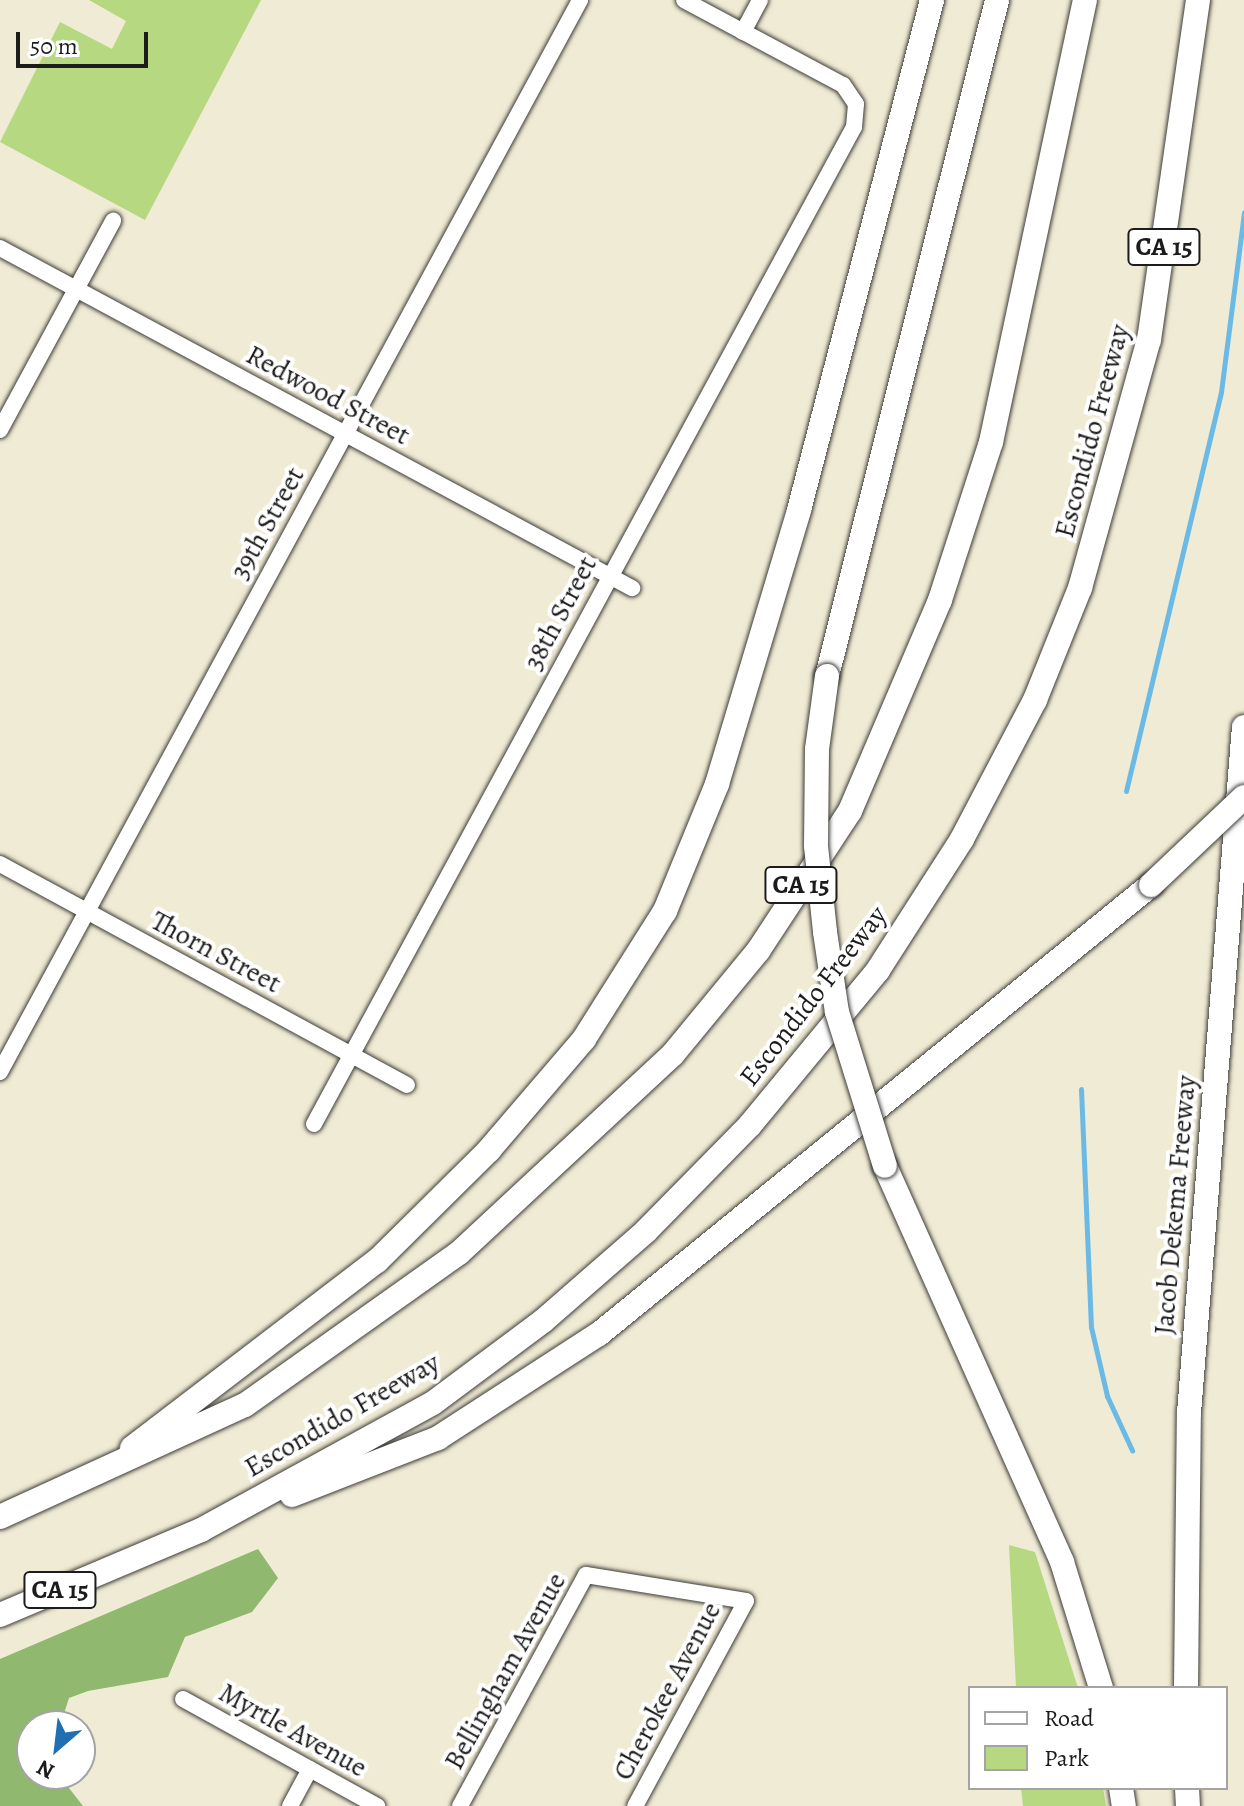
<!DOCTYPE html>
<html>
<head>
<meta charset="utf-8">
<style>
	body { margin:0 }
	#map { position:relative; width:1244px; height:1806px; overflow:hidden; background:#f0ebd4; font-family:Alegreya,serif }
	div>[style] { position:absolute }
	.green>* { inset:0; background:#b5d881 }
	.forest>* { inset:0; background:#90b86f }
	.stream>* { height:5px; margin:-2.5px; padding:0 2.5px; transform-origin:2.5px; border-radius:2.5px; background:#6bb9e5 }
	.roads { filter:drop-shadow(0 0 2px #3c3b38) drop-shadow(0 0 2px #3c3b38) }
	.minor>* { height:16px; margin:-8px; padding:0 8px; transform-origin:8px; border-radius:8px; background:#fff }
	.highway>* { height:24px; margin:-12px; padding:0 12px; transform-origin:12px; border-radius:12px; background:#fff }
	.bridges { filter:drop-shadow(0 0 2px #3c3b38) drop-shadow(0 0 2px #3c3b38) }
	.highway-bridge>* { height:24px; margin:-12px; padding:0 12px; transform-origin:12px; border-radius:12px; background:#fff }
	span { translate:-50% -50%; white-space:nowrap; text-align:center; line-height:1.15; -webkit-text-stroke:8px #fff; paint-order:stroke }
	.shield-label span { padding:2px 6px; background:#fff; border:2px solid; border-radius:6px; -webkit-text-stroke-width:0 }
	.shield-label { font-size:26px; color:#1c1c1c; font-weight:700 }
	.street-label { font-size:28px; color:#1c1c1c }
	.legend { position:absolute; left:968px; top:1686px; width:260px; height:104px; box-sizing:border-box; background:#fff; border:2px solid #a4a4a4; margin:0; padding:10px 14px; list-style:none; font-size:24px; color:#1c1c1c }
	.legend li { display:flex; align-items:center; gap:16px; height:40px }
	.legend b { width:40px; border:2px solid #a4a4a4 }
	.north { position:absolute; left:16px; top:1710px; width:80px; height:80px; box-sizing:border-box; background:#fff; border:2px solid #a4a4a4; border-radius:50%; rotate:208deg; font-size:22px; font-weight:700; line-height:32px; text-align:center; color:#1c1c1c }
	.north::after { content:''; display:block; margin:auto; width:28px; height:36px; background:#1f6fb2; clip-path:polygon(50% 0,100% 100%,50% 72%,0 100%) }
	.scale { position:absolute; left:16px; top:32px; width:132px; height:36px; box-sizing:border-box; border:4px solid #1c1c1c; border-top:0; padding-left:10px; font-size:24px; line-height:28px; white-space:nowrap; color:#1c1c1c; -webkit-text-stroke:6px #fff; paint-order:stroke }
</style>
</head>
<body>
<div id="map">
	<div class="green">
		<div style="clip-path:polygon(89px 0,261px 0,145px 220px,0 142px,60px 22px,112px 49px,126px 21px)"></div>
		<div style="clip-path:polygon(1009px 1545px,1035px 1552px,1078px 1688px,1016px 1688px)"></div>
		<div style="clip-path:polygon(1021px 1788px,1103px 1788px,1106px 1806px,1023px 1806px)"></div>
	</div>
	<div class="forest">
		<div style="clip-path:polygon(258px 1549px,278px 1578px,252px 1612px,185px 1637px,168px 1677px,88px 1691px,69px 1698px,60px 1726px,32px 1726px,32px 1774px,58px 1774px,83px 1806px,0 1806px,0 1659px)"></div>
	</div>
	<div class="stream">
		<div style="left:1126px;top:791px;width:410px;rotate:-76.6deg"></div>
		<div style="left:1221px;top:392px;width:181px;rotate:-82.7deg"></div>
		<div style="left:1081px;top:1089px;width:238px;rotate:87.6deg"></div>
		<div style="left:1091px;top:1327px;width:71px;rotate:76.9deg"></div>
		<div style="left:1107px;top:1396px;width:60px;rotate:65.2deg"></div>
	</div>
	<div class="roads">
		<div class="minor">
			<div style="left:743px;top:32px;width:36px;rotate:-62deg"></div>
			<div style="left:0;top:248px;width:718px;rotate:28.28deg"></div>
			<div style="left:0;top:430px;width:238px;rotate:-61.6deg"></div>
			<div style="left:0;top:864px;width:463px;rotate:28.5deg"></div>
			<div style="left:0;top:1072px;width:1219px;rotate:-61.58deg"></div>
			<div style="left:314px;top:1124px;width:1134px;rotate:-61.56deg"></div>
			<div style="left:854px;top:127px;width:23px;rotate:-85deg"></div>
			<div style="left:856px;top:104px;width:23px;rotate:-124deg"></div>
			<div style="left:843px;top:85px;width:180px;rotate:-151.9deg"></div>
			<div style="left:183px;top:1699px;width:222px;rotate:28.9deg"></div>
			<div style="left:290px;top:1806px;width:42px;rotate:-61.6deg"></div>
			<div style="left:460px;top:1806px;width:263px;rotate:-61.4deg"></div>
			<div style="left:586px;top:1575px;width:162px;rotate:9.2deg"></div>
			<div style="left:746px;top:1601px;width:233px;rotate:118.4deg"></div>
		</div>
		<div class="highway">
			<div style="left:827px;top:676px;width:697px;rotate:-75.88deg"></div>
			<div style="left:885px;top:1166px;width:434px;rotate:65.9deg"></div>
			<div style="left:1062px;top:1562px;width:132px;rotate:72.8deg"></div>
			<div style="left:132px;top:1448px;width:308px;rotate:-37.4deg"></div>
			<div style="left:377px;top:1261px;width:158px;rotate:-44.7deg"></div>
			<div style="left:489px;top:1150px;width:146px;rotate:-49.4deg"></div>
			<div style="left:584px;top:1039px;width:151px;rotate:-57.7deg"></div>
			<div style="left:665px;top:911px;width:137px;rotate:-67.7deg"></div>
			<div style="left:717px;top:784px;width:286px;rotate:-73.3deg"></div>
			<div style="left:799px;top:510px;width:527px;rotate:-75.38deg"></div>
			<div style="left:292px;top:1495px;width:157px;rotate:-21.3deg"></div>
			<div style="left:438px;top:1438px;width:192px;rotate:-32.9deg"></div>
			<div style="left:599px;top:1334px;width:712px;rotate:-39.13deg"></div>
			<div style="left:0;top:1517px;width:269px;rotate:-24.6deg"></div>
			<div style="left:245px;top:1405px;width:262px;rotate:-35.4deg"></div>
			<div style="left:459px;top:1253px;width:292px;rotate:-42.9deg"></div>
			<div style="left:673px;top:1054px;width:134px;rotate:-50.5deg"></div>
			<div style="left:758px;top:951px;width:168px;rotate:-56.7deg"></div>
			<div style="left:850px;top:811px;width:229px;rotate:-66.9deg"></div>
			<div style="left:940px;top:600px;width:166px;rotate:-72.1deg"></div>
			<div style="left:991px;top:442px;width:452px;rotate:-78deg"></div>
			<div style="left:0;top:1615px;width:218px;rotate:-22.9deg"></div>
			<div style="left:201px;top:1530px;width:264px;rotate:-28.7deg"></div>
			<div style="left:433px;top:1403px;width:137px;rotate:-36.7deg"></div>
			<div style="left:543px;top:1321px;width:137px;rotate:-41.1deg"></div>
			<div style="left:646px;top:1231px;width:148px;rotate:-45.5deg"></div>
			<div style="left:750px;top:1125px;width:201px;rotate:-50.4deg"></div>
			<div style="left:878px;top:970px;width:156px;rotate:-57.3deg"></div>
			<div style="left:962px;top:839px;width:157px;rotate:-62.3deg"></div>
			<div style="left:1035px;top:700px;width:121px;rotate:-68.1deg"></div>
			<div style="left:1080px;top:588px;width:257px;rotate:-74.5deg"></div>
			<div style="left:1149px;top:340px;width:344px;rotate:-81.8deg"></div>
			<div style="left:1186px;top:1688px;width:275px;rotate:-89.4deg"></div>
			<div style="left:1189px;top:1413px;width:688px;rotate:-85.42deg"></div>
			<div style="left:1121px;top:1788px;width:18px;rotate:81deg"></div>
			<div style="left:1187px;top:1788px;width:18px;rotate:87deg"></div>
		</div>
	</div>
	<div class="bridges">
		<div class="highway-bridge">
			<div style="left:827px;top:676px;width:74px;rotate:97.8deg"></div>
			<div style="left:817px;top:749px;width:97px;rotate:90.6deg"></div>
			<div style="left:816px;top:846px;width:86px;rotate:84deg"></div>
			<div style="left:825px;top:932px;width:81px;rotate:81.5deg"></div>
			<div style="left:837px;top:1012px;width:161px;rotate:72.7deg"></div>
			<div style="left:1151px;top:885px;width:128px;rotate:-43.4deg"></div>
		</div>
	</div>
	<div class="shield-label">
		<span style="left:1164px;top:247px">CA 15</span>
		<span style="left:801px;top:885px">CA 15</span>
		<span style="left:60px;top:1590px">CA 15</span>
	</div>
	<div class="street-label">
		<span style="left:328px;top:395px;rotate:28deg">Redwood Street</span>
		<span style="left:1092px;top:431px;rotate:-75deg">Escondido Freeway</span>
		<span style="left:267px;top:523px;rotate:-61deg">39th Street</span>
		<span style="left:560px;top:613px;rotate:-62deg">38th Street</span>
		<span style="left:216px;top:952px;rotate:28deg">Thorn Street</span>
		<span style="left:813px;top:996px;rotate:-52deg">Escondido Freeway</span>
		<span style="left:1175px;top:1205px;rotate:-85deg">Jacob Dekema Freeway</span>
		<span style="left:342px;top:1415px;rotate:-30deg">Escondido Freeway</span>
		<span style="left:505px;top:1671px;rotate:-61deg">Bellingham Avenue</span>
		<span style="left:667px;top:1691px;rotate:-62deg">Cherokee Avenue</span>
		<span style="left:293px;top:1730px;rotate:29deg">Myrtle Avenue</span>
	</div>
	<ul class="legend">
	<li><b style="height:10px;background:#fff"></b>Road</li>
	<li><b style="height:22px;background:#b5d881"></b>Park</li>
	</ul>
	<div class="north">N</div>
	<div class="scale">50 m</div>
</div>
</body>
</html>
